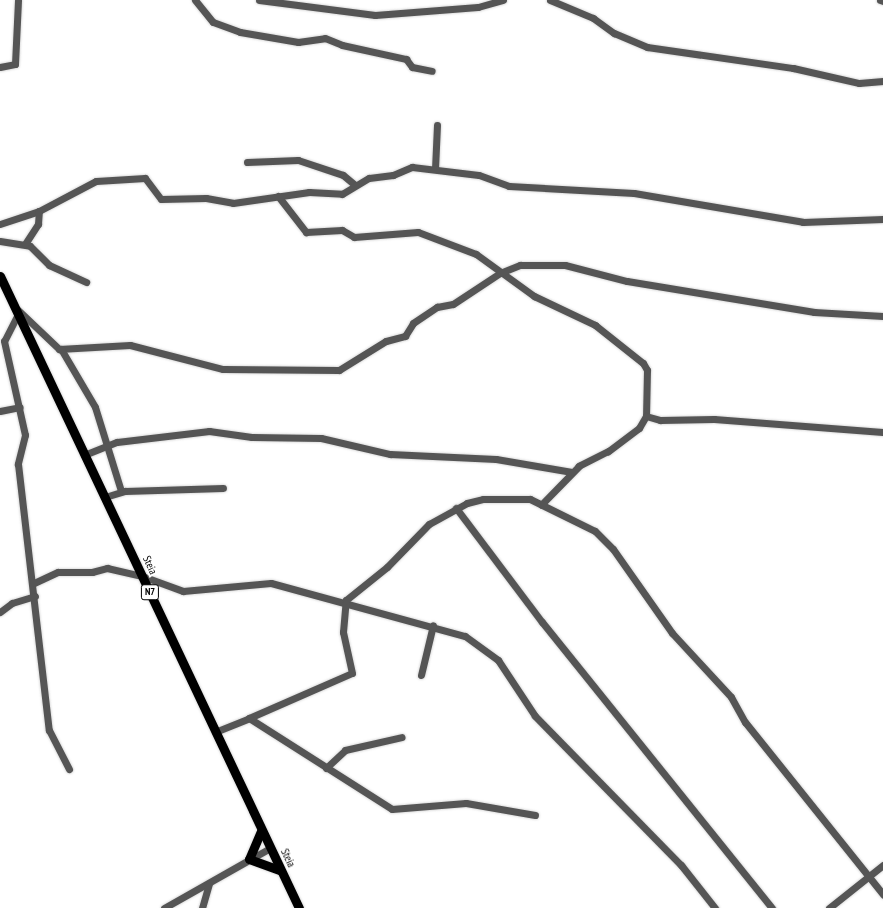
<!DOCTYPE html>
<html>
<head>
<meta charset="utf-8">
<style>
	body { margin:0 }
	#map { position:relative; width:883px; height:908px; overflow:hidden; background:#fff; font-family:"PT Sans Narrow",sans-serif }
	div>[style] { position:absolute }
	.roads { filter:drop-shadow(0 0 1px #dbdbdb) drop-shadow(0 0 1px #dbdbdb) }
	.minor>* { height:7px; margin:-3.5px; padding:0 3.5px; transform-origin:3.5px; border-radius:3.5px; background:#555 }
	.major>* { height:9px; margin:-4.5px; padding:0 4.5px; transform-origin:4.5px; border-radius:4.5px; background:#000 }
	span { translate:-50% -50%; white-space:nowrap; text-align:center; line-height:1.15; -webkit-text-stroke:4px #fff; paint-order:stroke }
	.shield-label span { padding:1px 3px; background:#fff; border:1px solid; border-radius:3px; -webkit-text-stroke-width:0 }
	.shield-label { font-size:10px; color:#000; font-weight:700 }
	.street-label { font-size:11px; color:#000 }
</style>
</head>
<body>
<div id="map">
	<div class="roads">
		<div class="minor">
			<div style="left:195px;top:0;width:28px;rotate:51deg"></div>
			<div style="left:213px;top:22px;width:29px;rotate:20deg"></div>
			<div style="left:240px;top:32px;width:59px;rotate:9.8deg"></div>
			<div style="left:298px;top:42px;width:27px;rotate:-8deg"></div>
			<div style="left:325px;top:38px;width:18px;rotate:22deg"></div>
			<div style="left:342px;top:45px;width:66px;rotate:12.3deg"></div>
			<div style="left:406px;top:59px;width:10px;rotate:53deg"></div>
			<div style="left:412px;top:67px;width:20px;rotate:11deg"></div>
			<div style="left:259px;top:0;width:117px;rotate:7.4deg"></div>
			<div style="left:375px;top:15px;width:103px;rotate:-4.4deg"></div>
			<div style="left:478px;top:7px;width:26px;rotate:-16deg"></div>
			<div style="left:550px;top:0;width:47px;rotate:22.7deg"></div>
			<div style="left:593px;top:18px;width:26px;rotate:36deg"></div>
			<div style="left:614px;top:33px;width:36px;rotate:23deg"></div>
			<div style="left:647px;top:47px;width:148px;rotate:8.2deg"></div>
			<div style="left:793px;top:68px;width:68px;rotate:12.8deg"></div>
			<div style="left:859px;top:83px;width:24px;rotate:-5deg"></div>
			<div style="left:880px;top:0;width:3px;rotate:18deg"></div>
			<div style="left:0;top:67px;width:15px;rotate:-11deg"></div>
			<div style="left:15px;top:64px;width:64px;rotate:-87.3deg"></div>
			<div style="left:247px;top:162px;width:51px;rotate:-2.2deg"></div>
			<div style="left:298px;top:160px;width:47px;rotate:18.4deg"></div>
			<div style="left:343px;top:175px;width:16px;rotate:40deg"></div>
			<div style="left:435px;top:169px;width:44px;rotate:-87.4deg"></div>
			<div style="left:278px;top:196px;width:46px;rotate:52.1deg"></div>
			<div style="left:306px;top:232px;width:36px;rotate:-3deg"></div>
			<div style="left:342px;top:230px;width:14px;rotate:30deg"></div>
			<div style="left:354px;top:237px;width:64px;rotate:-4.5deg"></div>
			<div style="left:418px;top:232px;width:62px;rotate:20.8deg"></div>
			<div style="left:476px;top:254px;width:72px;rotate:35.9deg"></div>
			<div style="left:534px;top:296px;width:68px;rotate:25.4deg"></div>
			<div style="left:595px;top:325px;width:61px;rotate:38.4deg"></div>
			<div style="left:643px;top:363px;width:8px;rotate:60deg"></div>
			<div style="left:647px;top:370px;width:46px;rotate:91.2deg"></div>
			<div style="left:646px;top:416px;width:14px;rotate:120deg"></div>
			<div style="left:639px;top:428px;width:39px;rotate:143deg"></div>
			<div style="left:608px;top:451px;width:33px;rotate:153deg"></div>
			<div style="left:579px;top:466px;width:54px;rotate:134.3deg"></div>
			<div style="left:0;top:224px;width:41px;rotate:-18.4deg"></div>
			<div style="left:39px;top:211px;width:64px;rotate:-27.8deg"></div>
			<div style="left:96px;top:181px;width:49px;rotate:-3.5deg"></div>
			<div style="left:145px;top:178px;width:26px;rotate:53deg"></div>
			<div style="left:161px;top:199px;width:45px;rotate:-1.3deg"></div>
			<div style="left:206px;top:198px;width:27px;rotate:10deg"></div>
			<div style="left:233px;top:203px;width:77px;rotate:-8.2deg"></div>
			<div style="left:309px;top:192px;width:33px;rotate:3deg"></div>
			<div style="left:342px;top:194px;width:31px;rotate:-31deg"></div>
			<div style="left:369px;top:178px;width:24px;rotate:-7deg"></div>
			<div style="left:393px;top:175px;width:21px;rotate:-23deg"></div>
			<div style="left:412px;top:167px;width:67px;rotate:6.8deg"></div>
			<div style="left:479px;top:175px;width:32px;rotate:20deg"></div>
			<div style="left:509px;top:186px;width:125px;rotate:3.2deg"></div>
			<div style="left:634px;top:193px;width:171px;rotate:9.7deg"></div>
			<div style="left:803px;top:222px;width:80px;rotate:-2.1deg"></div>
			<div style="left:0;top:241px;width:30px;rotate:9deg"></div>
			<div style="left:30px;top:246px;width:27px;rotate:45deg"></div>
			<div style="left:49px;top:265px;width:41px;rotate:24.7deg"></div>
			<div style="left:25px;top:244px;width:24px;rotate:-57deg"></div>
			<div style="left:38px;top:224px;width:13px;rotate:-86deg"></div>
			<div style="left:18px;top:310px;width:57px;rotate:43.6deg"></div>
			<div style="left:59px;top:349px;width:71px;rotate:-3.2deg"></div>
			<div style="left:130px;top:345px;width:96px;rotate:14.5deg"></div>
			<div style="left:223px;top:369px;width:116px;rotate:0.5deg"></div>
			<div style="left:339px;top:370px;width:55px;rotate:-31.7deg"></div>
			<div style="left:386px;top:341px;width:20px;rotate:-15deg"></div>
			<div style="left:405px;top:336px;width:15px;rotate:-58deg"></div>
			<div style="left:413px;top:323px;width:29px;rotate:-34deg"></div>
			<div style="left:437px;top:307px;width:16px;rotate:-11deg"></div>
			<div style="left:453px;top:304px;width:56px;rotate:-33.4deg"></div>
			<div style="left:500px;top:273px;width:22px;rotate:-22deg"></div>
			<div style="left:520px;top:265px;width:45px"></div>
			<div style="left:565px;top:265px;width:64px;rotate:14.5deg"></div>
			<div style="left:627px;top:281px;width:190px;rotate:9.4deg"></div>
			<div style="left:814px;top:312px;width:69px;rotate:3.3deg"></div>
			<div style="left:18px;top:314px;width:30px;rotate:117deg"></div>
			<div style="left:4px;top:341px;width:96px;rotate:77.4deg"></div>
			<div style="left:25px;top:435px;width:30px;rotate:104deg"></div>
			<div style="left:18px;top:464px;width:268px;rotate:83.4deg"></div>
			<div style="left:49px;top:730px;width:44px;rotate:62.9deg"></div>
			<div style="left:61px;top:349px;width:67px;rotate:59.6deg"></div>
			<div style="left:95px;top:407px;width:88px;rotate:72.8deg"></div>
			<div style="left:0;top:411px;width:20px;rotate:-11deg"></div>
			<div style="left:646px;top:416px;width:15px;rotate:16deg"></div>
			<div style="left:660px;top:420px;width:54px;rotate:-1.1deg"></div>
			<div style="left:714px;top:419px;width:169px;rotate:4.4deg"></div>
			<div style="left:84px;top:455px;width:35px;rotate:-22deg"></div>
			<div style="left:117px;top:442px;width:93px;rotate:-6.8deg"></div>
			<div style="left:209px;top:431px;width:43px;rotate:7.9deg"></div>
			<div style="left:252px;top:437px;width:69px;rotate:0.8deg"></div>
			<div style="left:321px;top:438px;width:71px;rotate:13.1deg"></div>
			<div style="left:390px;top:454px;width:106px;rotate:2.7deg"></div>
			<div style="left:496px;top:459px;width:77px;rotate:9.7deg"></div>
			<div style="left:105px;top:497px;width:21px;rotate:-17deg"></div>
			<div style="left:125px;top:491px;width:98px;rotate:-1.8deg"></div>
			<div style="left:456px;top:508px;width:143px;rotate:53deg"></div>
			<div style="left:542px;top:622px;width:367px;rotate:51.2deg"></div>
			<div style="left:34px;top:583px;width:26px;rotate:-25deg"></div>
			<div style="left:58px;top:572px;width:34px"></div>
			<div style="left:92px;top:572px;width:16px;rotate:-15deg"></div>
			<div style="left:107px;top:568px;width:36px;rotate:13deg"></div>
			<div style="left:142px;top:576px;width:44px;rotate:20.1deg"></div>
			<div style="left:183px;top:591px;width:88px;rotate:-5.2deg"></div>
			<div style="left:271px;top:583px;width:201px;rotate:15.3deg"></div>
			<div style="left:465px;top:636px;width:41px;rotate:36deg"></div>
			<div style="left:498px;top:660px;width:67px;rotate:56.5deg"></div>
			<div style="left:535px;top:716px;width:209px;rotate:45.6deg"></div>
			<div style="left:681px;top:865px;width:55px;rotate:51.7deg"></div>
			<div style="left:0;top:612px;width:15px;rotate:-37deg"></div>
			<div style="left:12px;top:603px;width:24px;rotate:-17deg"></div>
			<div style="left:421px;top:675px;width:51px;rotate:-76.5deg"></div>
			<div style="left:249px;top:718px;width:112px;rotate:-23.6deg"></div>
			<div style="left:352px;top:673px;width:42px;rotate:-102.4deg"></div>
			<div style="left:343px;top:632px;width:32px;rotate:-85deg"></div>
			<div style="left:346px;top:600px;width:53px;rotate:-38.8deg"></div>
			<div style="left:387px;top:567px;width:60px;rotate:-45.7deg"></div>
			<div style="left:429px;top:524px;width:43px;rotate:-28.9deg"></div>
			<div style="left:467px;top:503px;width:16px;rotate:-14deg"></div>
			<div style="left:483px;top:499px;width:47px"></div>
			<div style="left:530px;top:499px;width:72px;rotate:26.2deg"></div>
			<div style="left:595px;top:531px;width:25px;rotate:45deg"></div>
			<div style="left:613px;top:549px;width:103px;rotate:54.9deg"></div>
			<div style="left:672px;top:633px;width:87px;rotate:47.3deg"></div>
			<div style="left:731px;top:697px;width:29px;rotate:61deg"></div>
			<div style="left:745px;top:722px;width:221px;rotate:51.3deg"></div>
			<div style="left:215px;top:732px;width:37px;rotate:-22deg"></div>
			<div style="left:249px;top:718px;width:169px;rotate:32.5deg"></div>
			<div style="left:392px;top:809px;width:74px;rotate:-4.6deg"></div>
			<div style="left:466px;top:803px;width:70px;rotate:9.9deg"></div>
			<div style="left:326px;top:768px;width:26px;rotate:-43deg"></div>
			<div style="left:345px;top:750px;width:58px;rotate:-12.8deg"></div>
			<div style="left:164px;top:908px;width:122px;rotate:-29.5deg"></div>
			<div style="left:202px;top:908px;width:26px;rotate:-74deg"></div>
			<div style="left:829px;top:908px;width:69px;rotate:-38.5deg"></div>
		</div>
		<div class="major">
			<div style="left:0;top:276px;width:699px;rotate:64.68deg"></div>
			<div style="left:261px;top:831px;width:30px;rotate:113deg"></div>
			<div style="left:249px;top:859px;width:33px;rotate:20deg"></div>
		</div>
	</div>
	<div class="shield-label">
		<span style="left:150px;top:592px">N7</span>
	</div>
	<div class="street-label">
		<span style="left:150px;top:565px;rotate:65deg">Steia</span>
		<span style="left:288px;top:858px;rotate:65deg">Steia</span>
	</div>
</div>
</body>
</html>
